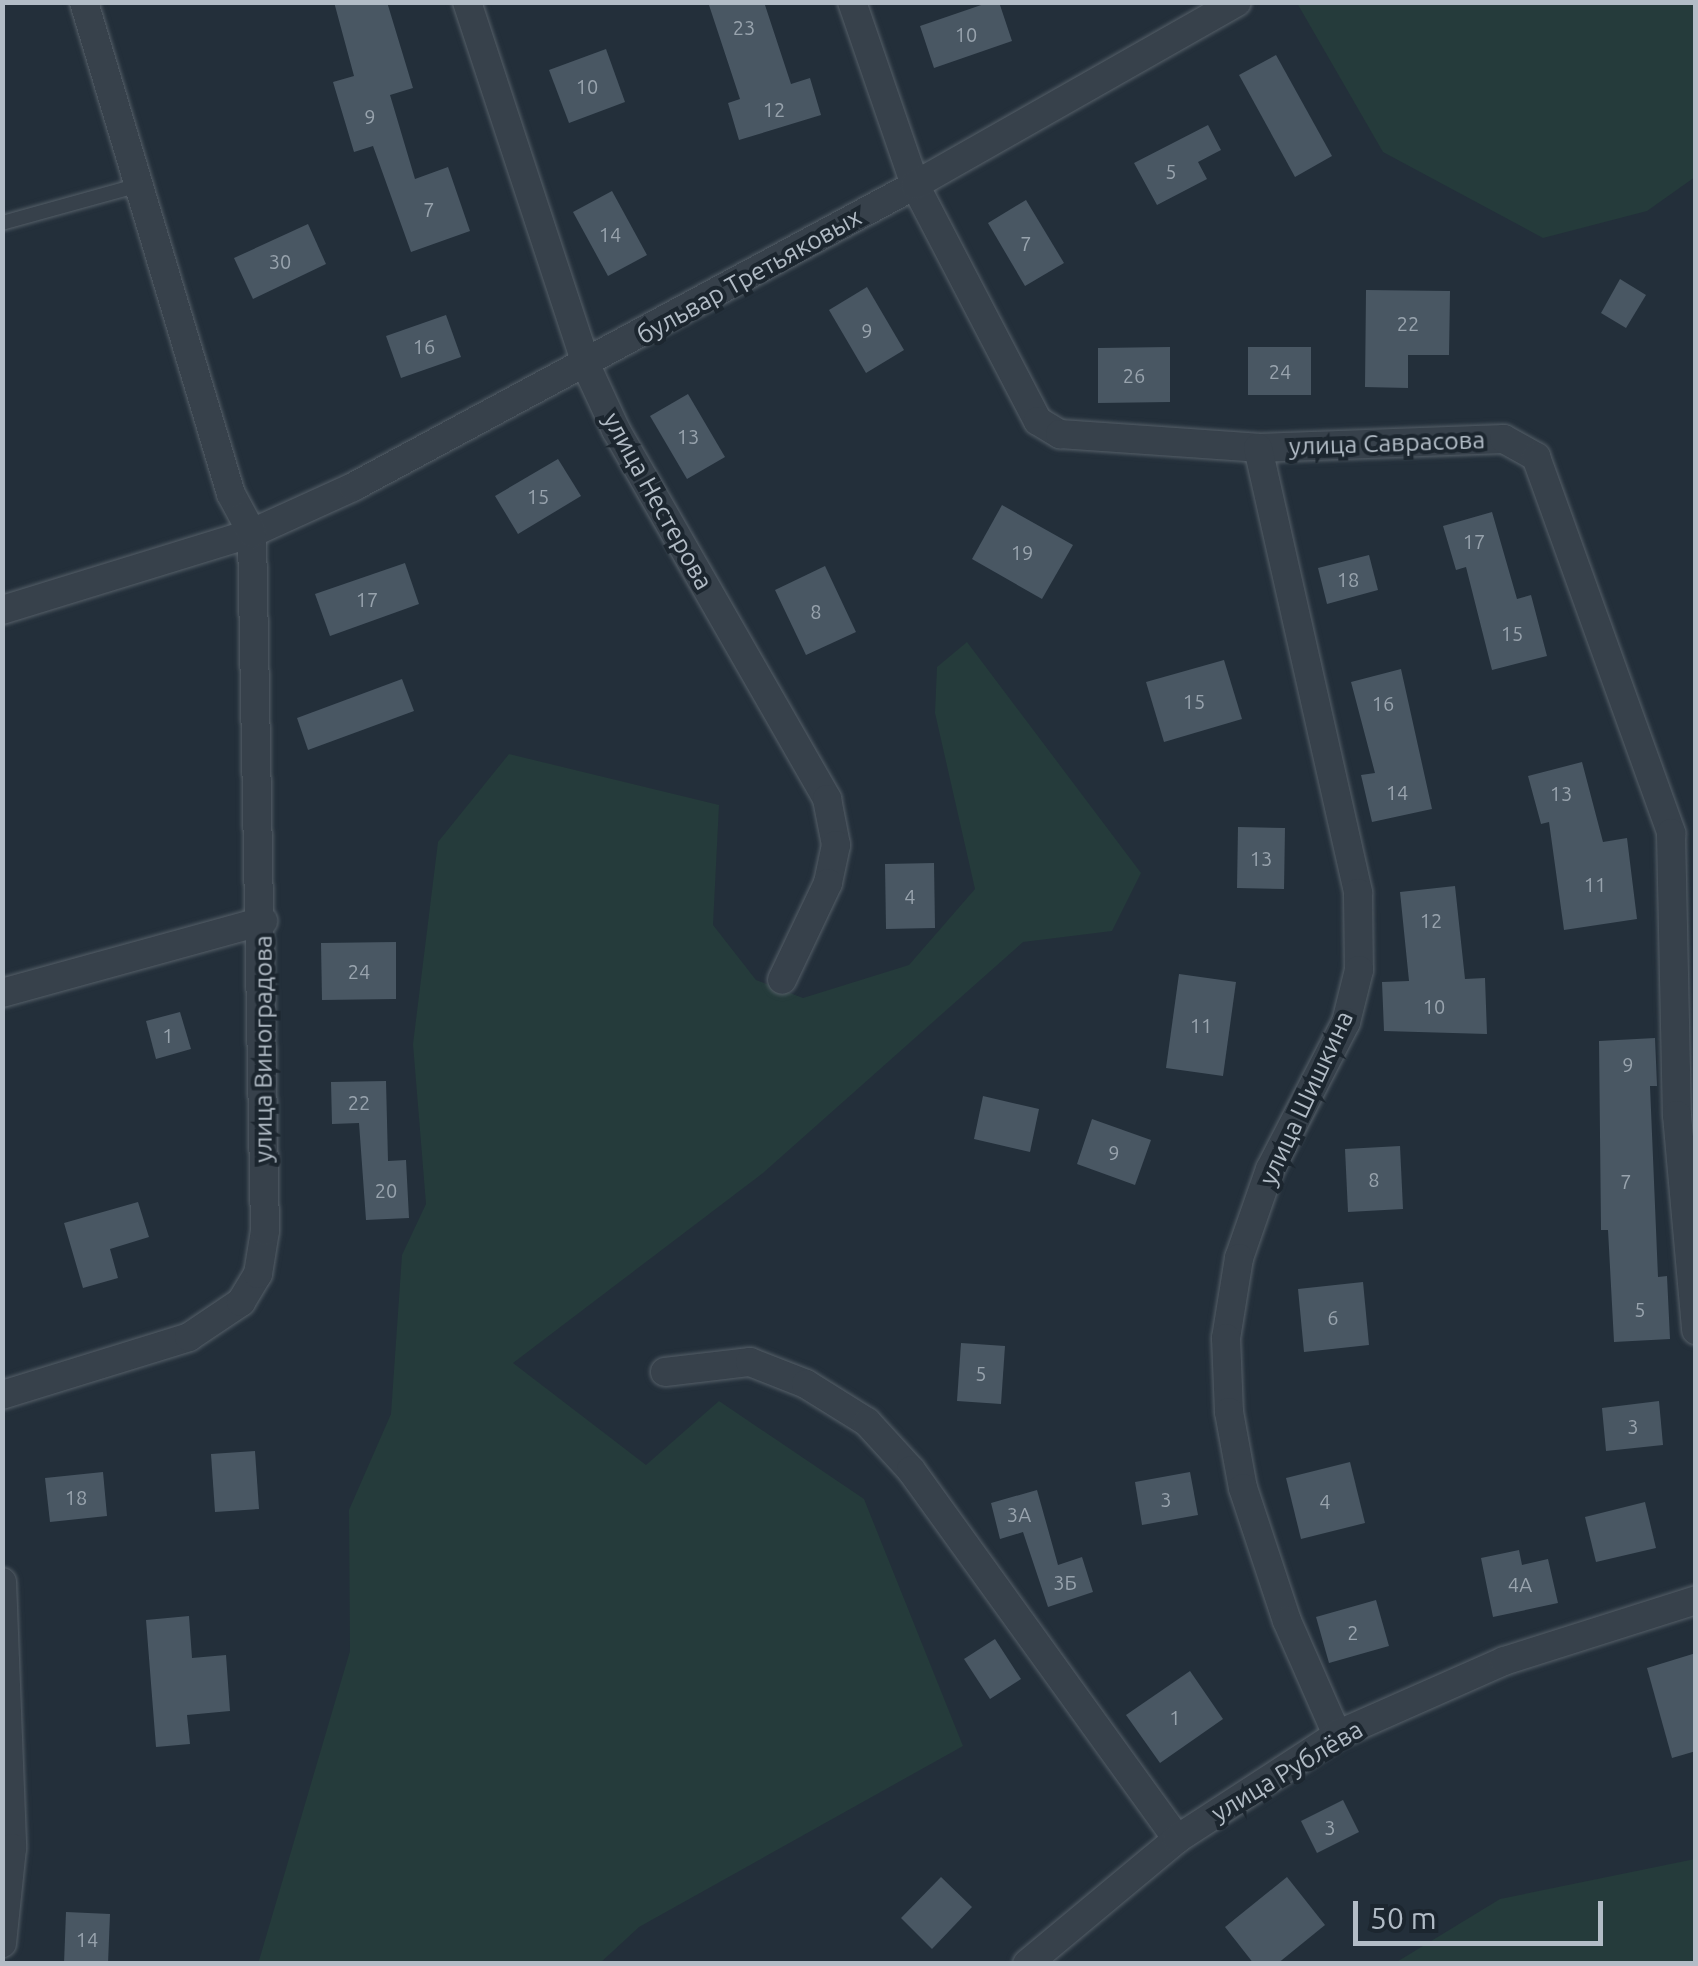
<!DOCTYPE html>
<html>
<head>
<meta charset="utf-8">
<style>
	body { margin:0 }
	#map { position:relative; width:1698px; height:1966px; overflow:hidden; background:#232f3a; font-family:Ubuntu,sans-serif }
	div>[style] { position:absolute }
	.green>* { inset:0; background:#253b3b }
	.building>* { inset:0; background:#495763 }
	.roads { filter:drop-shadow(0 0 2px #555f68) drop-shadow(0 0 2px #555f68) }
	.lane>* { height:14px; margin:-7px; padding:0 7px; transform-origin:7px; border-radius:7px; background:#37414b }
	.street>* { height:28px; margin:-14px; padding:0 14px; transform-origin:14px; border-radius:14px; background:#37414b }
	span { translate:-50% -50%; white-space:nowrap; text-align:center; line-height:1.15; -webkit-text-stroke:8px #1c262f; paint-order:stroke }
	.number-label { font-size:20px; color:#98a3ad }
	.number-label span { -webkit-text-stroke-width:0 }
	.street-label { font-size:25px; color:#b2bcc6 }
	.frame { position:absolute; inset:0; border:5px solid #b2bcc6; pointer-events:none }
	.scale { position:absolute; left:1353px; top:1901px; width:250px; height:45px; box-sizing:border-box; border:5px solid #b2bcc6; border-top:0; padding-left:12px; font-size:30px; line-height:35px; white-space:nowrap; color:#b2bcc6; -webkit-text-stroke:8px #1c262f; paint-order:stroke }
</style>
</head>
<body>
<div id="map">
	<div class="green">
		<div style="clip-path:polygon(1297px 3px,1695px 3px,1695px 177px,1647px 211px,1543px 238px,1383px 152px)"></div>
		<div style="clip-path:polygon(967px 642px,1141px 873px,1112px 931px,1023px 942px,763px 1173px,513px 1363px,646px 1465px,719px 1401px,864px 1499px,963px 1746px,639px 1927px,600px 1963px,258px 1964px,350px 1651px,349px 1510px,391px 1414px,402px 1255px,426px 1204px,413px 1044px,438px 842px,509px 754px,719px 805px,713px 925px,756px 980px,803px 998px,909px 965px,975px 889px,935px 713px,937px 667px)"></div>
		<div style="clip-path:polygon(1695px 1859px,1695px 1963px,1395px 1963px,1500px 1899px)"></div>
	</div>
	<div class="building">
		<div style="clip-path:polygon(334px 2px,387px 2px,413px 88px,390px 95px,415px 179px,448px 167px,470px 231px,411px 252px,373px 146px,354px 152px,333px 82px,354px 76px)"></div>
		<div style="clip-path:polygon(708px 2px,764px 2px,791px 84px,810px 78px,821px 115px,739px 140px,728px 103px,740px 99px)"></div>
		<div style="clip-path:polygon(990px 2px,999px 2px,1012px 41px,934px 68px,920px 26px)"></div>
		<div style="clip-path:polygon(606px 49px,625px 102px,569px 123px,549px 70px)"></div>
		<div style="clip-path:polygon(1276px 55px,1332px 156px,1295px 177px,1239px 75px)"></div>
		<div style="clip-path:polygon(1208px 125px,1221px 150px,1198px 162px,1207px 179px,1157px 205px,1134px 163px)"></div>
		<div style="clip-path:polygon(612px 191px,647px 255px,608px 276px,573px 212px)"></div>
		<div style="clip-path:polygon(1026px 200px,1064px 263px,1025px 286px,988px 223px)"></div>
		<div style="clip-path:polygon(308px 224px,326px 264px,253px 299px,234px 258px)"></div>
		<div style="clip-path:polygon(1620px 279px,1646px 295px,1626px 328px,1601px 313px)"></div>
		<div style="clip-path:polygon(867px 287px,904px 350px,866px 373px,829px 310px)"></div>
		<div style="clip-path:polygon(1366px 290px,1450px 291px,1449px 355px,1408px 355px,1408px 388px,1365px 387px)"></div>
		<div style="clip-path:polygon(446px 315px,461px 357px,401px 378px,386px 336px)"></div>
		<div style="clip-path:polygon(1170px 347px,1170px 402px,1098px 403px,1098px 348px)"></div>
		<div style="clip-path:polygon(1248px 347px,1311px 347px,1311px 395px,1248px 395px)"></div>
		<div style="clip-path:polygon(688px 394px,725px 457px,687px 479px,650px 416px)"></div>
		<div style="clip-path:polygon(558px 459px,581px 496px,518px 534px,495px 496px)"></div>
		<div style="clip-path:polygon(1002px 505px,1073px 545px,1042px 599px,972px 559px)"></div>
		<div style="clip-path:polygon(1492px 512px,1517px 599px,1531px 595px,1547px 656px,1492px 670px,1466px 567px,1456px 570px,1443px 526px)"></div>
		<div style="clip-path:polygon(1369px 555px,1378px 590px,1327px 604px,1318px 568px)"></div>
		<div style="clip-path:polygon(405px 563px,419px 604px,330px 636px,315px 594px)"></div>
		<div style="clip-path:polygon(825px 566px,856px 632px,806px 655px,775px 590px)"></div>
		<div style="clip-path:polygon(1224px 660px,1242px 719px,1164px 742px,1146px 682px)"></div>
		<div style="clip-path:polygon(1401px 669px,1432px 809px,1372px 822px,1361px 775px,1375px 773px,1351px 682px)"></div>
		<div style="clip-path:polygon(402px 679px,414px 711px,308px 750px,297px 718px)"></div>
		<div style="clip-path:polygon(1582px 762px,1603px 842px,1627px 838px,1637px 919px,1564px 930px,1549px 822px,1541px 824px,1528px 776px)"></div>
		<div style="clip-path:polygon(1238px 827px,1285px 828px,1284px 889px,1237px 888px)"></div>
		<div style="clip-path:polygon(934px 863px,935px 928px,886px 929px,885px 864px)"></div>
		<div style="clip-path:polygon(1455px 886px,1465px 979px,1485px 978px,1487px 1034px,1384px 1031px,1382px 982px,1409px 981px,1400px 892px)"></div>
		<div style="clip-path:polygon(396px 942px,396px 999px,322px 1000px,321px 943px)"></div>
		<div style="clip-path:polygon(1179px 974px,1236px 982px,1223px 1076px,1166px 1068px)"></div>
		<div style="clip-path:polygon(180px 1012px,191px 1049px,156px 1059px,146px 1021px)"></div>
		<div style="clip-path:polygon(1655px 1038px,1657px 1086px,1650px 1086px,1658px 1277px,1667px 1276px,1670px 1339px,1614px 1342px,1608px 1230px,1601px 1230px,1599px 1041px)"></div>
		<div style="clip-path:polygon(386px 1081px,388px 1161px,406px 1160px,409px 1218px,366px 1220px,359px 1123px,332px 1124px,331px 1082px)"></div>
		<div style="clip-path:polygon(983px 1096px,1039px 1109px,1030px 1152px,974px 1139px)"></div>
		<div style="clip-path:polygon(1092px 1119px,1151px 1140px,1135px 1185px,1077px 1164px)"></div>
		<div style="clip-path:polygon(1400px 1146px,1403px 1209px,1348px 1212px,1345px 1149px)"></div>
		<div style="clip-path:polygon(138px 1202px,149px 1237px,110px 1249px,118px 1278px,83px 1288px,64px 1223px)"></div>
		<div style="clip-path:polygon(1363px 1282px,1369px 1345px,1304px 1352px,1298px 1289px)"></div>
		<div style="clip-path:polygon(961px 1343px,1005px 1346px,1001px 1404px,957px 1401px)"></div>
		<div style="clip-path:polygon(1659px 1401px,1663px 1445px,1606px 1451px,1602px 1408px)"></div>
		<div style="clip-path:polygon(255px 1451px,259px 1509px,215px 1512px,211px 1454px)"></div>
		<div style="clip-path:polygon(1350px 1462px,1365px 1523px,1301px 1539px,1286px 1478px)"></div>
		<div style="clip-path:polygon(103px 1472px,107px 1516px,50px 1522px,45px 1478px)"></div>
		<div style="clip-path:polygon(1190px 1472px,1198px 1515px,1142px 1525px,1135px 1482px)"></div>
		<div style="clip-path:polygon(1037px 1490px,1058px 1565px,1082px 1557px,1093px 1592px,1048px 1607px,1023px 1532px,1000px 1539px,991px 1503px)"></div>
		<div style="clip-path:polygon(1645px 1502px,1656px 1548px,1596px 1562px,1585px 1517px)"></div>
		<div style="clip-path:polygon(1519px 1550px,1522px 1565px,1548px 1559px,1558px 1603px,1493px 1617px,1481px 1558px)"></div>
		<div style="clip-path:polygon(1376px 1600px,1389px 1646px,1329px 1663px,1316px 1617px)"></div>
		<div style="clip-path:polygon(189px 1616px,192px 1658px,226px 1655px,230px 1711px,187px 1715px,190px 1744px,156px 1747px,146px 1620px)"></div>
		<div style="clip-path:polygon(995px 1639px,1021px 1679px,990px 1699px,964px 1659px)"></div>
		<div style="clip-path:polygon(1696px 1653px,1696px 1751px,1672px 1758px,1647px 1668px)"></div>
		<div style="clip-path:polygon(1190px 1671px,1223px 1719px,1160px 1763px,1126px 1715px)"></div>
		<div style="clip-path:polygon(1343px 1800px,1359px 1832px,1317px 1853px,1301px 1821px)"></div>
		<div style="clip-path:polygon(941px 1877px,972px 1907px,932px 1949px,901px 1918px)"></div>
		<div style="clip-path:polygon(1287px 1877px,1325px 1925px,1277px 1964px,1254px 1964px,1225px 1927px)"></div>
		<div style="clip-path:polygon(66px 1912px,110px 1914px,108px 1964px,64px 1964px)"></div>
	</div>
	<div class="roads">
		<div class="lane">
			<div style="left:2px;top:223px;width:142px;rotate:-15.5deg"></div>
		</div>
		<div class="street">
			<div style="left:467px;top:2px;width:382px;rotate:71.8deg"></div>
			<div style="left:586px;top:365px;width:72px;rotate:65.2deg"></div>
			<div style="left:616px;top:430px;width:425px;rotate:60.2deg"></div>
			<div style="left:827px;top:799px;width:47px;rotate:78.9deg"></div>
			<div style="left:836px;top:845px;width:39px;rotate:102deg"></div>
			<div style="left:828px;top:883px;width:107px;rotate:115.4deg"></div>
			<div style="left:852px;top:2px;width:194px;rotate:71deg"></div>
			<div style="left:915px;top:185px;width:266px;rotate:62.5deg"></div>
			<div style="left:1038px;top:421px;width:26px;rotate:31deg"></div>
			<div style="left:1060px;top:434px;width:198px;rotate:4deg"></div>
			<div style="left:1258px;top:448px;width:246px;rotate:-2.1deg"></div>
			<div style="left:1504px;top:439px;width:37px;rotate:29deg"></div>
			<div style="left:1536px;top:457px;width:400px;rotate:70.2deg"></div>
			<div style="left:1671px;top:833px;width:282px;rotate:88.8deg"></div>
			<div style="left:1677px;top:1115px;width:216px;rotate:84.9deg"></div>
			<div style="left:1258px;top:448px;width:456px;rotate:77.3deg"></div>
			<div style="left:1358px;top:893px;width:77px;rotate:89.3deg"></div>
			<div style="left:1359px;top:970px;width:54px;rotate:104deg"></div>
			<div style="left:1346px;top:1022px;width:165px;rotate:117.3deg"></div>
			<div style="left:1270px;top:1169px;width:94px;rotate:109.2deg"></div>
			<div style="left:1239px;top:1258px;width:81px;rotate:99.2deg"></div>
			<div style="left:1226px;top:1338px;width:74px;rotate:87.7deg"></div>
			<div style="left:1229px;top:1412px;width:77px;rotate:79.6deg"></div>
			<div style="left:1243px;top:1488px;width:140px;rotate:71.7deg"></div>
			<div style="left:1287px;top:1621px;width:124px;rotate:66.3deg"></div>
			<div style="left:2px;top:610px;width:262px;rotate:-17.1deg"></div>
			<div style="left:252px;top:533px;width:111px;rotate:-24.5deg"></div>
			<div style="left:353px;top:487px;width:638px;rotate:-28.25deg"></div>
			<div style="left:915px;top:185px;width:370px;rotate:-29.6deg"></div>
			<div style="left:2px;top:993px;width:271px;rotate:-15.4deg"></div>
			<div style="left:665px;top:1372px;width:86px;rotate:-6.7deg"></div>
			<div style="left:750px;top:1362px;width:60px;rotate:21.4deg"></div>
			<div style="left:806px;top:1384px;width:72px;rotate:31.9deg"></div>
			<div style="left:867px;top:1422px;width:65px;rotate:47.5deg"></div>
			<div style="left:911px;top:1470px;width:455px;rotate:54.2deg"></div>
			<div style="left:2px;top:1395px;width:196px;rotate:-17.2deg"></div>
			<div style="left:189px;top:1337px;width:63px;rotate:-33.9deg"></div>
			<div style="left:241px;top:1302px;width:33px;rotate:-59deg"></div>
			<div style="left:258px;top:1274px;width:44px;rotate:-80.8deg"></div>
			<div style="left:265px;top:1231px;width:698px;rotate:-91.07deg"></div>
			<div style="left:252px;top:533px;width:44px;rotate:-118.3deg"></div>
			<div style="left:231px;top:494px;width:513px;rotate:-106.64deg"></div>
			<div style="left:2px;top:1582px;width:266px;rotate:87.8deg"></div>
			<div style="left:12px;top:1848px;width:96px;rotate:96deg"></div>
			<div style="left:1027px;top:1964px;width:195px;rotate:-39.8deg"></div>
			<div style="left:1177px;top:1839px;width:191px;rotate:-33deg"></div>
			<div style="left:1337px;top:1735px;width:183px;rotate:-23.9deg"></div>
			<div style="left:1504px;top:1661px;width:201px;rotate:-17.6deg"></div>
		</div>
	</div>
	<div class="number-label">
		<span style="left:744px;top:27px">23</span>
		<span style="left:966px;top:34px">10</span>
		<span style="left:587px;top:86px">10</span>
		<span style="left:774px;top:109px">12</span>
		<span style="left:370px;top:116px">9</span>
		<span style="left:1171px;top:171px">5</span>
		<span style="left:429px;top:209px">7</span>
		<span style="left:610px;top:234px">14</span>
		<span style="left:1026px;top:243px">7</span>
		<span style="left:280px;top:261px">30</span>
		<span style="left:1408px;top:323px">22</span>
		<span style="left:867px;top:330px">9</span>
		<span style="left:424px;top:346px">16</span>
		<span style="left:1280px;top:371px">24</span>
		<span style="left:1134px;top:375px">26</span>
		<span style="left:688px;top:436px">13</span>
		<span style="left:538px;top:496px">15</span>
		<span style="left:1474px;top:541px">17</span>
		<span style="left:1022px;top:552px">19</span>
		<span style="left:1348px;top:579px">18</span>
		<span style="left:367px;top:599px">17</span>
		<span style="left:816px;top:611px">8</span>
		<span style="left:1512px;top:633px">15</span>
		<span style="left:1194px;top:701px">15</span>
		<span style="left:1383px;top:703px">16</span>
		<span style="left:1397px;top:792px">14</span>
		<span style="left:1561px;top:793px">13</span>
		<span style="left:1261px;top:858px">13</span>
		<span style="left:1595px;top:884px">11</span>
		<span style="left:910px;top:896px">4</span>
		<span style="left:1431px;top:920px">12</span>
		<span style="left:359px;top:971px">24</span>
		<span style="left:1434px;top:1006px">10</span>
		<span style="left:1201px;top:1025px">11</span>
		<span style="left:168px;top:1035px">1</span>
		<span style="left:1628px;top:1064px">9</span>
		<span style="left:359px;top:1102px">22</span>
		<span style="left:1114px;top:1152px">9</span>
		<span style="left:1374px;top:1179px">8</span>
		<span style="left:1626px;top:1181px">7</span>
		<span style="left:386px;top:1190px">20</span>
		<span style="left:1640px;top:1309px">5</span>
		<span style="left:1333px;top:1317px">6</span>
		<span style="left:981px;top:1373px">5</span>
		<span style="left:1633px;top:1426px">3</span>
		<span style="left:76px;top:1497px">18</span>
		<span style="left:1166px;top:1499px">3</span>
		<span style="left:1325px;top:1501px">4</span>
		<span style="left:1019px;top:1514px">3А</span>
		<span style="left:1065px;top:1582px">3Б</span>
		<span style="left:1520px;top:1584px">4А</span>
		<span style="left:1353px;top:1632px">2</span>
		<span style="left:1175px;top:1717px">1</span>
		<span style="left:1330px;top:1827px">3</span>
		<span style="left:87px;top:1939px">14</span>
	</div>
	<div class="street-label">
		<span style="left:749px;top:276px;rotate:-29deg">бульвар Третьяковых</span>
		<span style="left:1387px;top:443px;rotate:-2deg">улица Саврасова</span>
		<span style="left:658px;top:501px;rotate:61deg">улица Нестерова</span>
		<span style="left:263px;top:1049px;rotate:-90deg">улица Виноградова</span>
		<span style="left:1306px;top:1098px;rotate:-65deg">улица Шишкина</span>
		<span style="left:1287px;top:1771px;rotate:-31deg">улица Рублёва</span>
	</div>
	<div class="frame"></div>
	<div class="scale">50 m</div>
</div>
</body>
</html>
